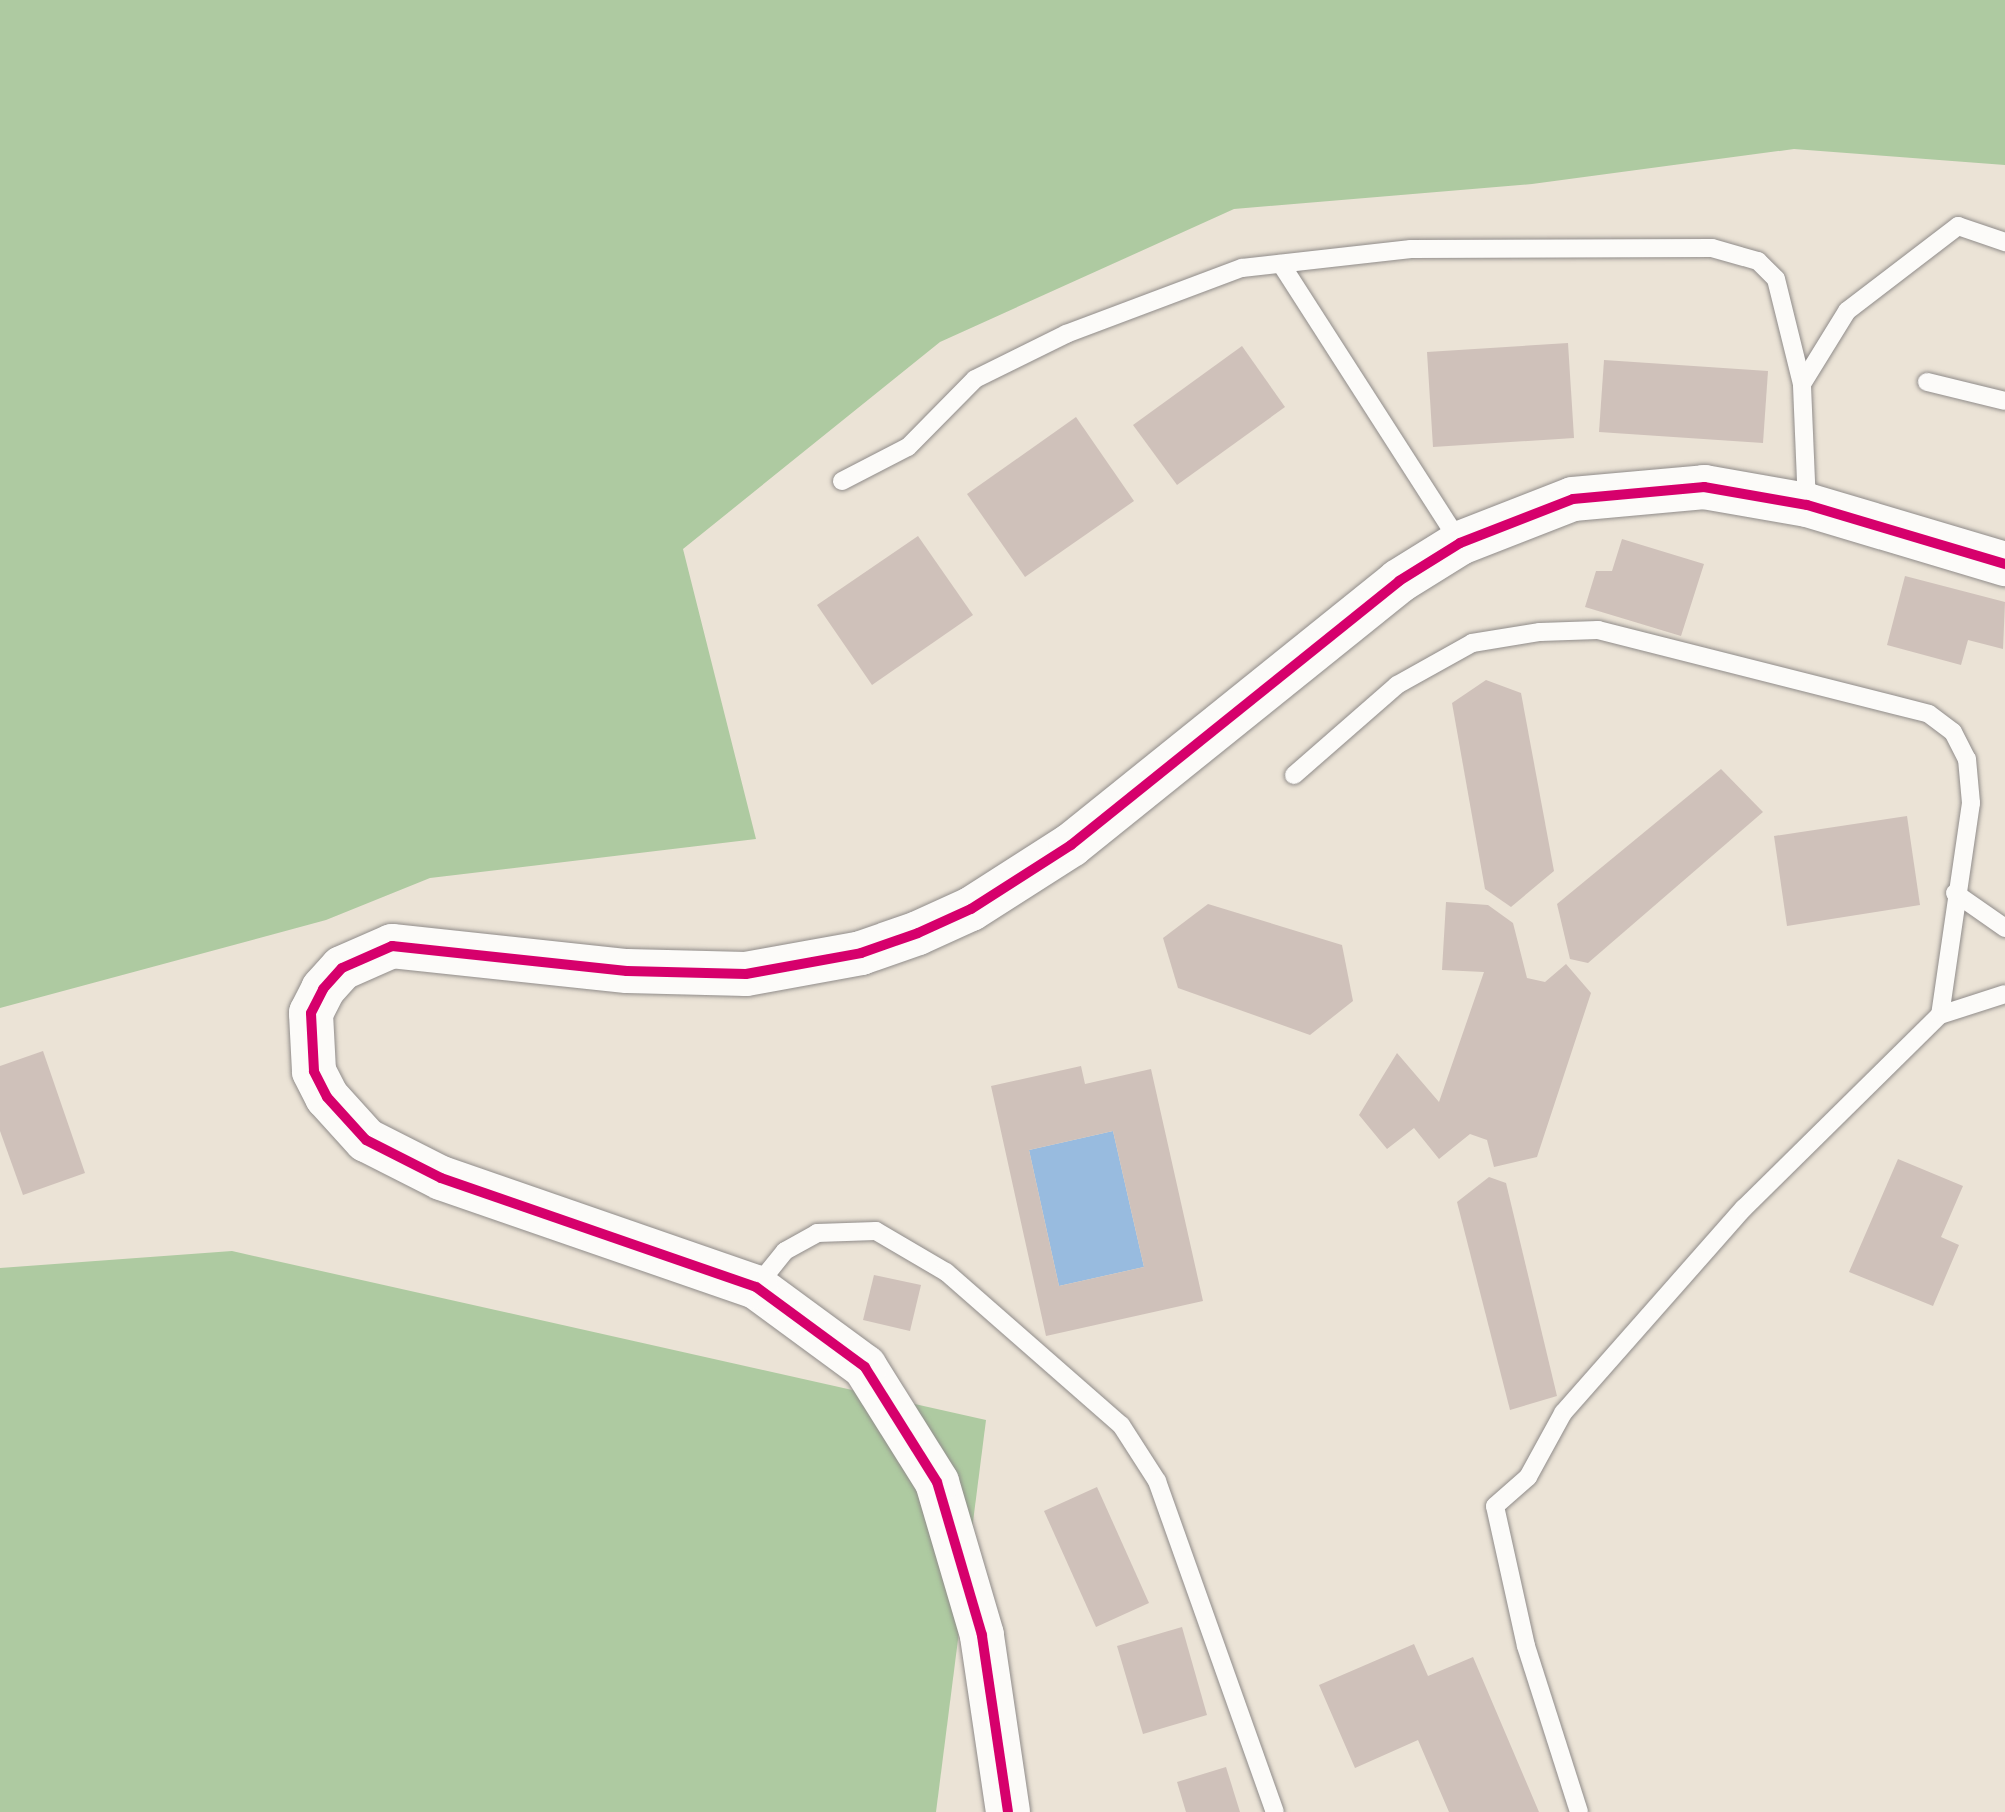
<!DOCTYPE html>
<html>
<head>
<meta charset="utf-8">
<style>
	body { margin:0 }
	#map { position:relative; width:2005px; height:1812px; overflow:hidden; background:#ebe3d6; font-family:"Playpen Sans",sans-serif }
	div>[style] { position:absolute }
	.forest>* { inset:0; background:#aecaa1 }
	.water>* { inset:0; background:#98bbdf }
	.building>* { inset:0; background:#cfc1ba }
	.roads { filter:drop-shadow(0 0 2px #908c8a) drop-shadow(0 0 2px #908c8a) }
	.lane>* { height:18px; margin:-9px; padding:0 9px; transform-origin:9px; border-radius:9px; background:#fcfbf9 }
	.secondary>* { height:44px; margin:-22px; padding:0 22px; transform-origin:22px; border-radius:22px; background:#fcfbf9 }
	.cycleway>* { height:10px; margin:-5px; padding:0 5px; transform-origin:5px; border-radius:5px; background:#d6006c }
	span { translate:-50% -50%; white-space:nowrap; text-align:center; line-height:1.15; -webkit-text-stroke:6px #fdfcf7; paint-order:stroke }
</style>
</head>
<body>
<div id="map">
	<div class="forest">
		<div style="clip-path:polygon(0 0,2005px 0,2005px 165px,1794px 149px,1532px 184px,1234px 209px,940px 342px,683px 549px,756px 839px,430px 878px,326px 920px,0 1008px)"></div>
		<div style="clip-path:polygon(232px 1251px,986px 1420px,936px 1812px,0 1812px,0 1268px)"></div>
	</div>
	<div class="water">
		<div style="clip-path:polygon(1113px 1131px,1144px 1267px,1059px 1286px,1029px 1150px)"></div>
	</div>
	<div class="building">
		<div style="clip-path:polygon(1568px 343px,1574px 438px,1433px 447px,1427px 352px)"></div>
		<div style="clip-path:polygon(1242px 346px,1285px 407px,1177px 485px,1133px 425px)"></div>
		<div style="clip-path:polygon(1604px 360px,1768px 371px,1763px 443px,1599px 432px)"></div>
		<div style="clip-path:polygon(1076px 417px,1134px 501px,1025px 577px,967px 494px)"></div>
		<div style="clip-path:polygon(918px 536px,973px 615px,872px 685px,817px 605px)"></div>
		<div style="clip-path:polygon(1622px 539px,1704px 564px,1681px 636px,1585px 607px,1596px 571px,1612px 571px)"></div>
		<div style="clip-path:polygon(1905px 576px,2005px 602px,2003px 649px,1968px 640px,1961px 665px,1887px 645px)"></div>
		<div style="clip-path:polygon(1486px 680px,1521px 693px,1554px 871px,1511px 907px,1485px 889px,1452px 703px)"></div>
		<div style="clip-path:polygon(1721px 769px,1763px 812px,1588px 963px,1570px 959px,1557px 904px)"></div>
		<div style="clip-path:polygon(1907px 816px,1920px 905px,1787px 926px,1774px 836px)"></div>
		<div style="clip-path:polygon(1446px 902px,1488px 905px,1513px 923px,1527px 978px,1545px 982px,1566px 964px,1591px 993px,1537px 1157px,1494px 1167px,1487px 1140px,1470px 1134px,1439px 1159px,1414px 1128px,1387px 1149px,1359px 1115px,1397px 1053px,1439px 1102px,1484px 972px,1442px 970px)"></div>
		<div style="clip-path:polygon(1208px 904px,1342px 945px,1353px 1001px,1310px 1035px,1178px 988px,1163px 938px)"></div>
		<div style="clip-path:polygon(43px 1051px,85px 1173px,23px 1195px,0 1131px,0 1066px)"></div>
		<div style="clip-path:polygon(evenodd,1081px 1066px,1085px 1084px,1151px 1069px,1203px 1301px,1046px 1336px,991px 1086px,1081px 1066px,1113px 1131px,1144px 1267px,1059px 1286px,1029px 1150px,1113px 1131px)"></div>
		<div style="clip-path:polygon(1898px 1159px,1963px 1186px,1941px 1237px,1959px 1245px,1933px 1306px,1849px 1272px)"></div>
		<div style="clip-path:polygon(1489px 1177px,1506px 1183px,1557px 1396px,1510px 1410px,1457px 1202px)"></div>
		<div style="clip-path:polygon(874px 1275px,921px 1285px,910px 1331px,863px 1320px)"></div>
		<div style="clip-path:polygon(1097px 1487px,1149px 1603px,1096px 1627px,1044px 1511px)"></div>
		<div style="clip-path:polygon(1182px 1627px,1207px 1715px,1143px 1734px,1117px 1646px)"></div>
		<div style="clip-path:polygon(1414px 1644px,1428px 1676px,1473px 1657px,1539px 1812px,1449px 1812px,1418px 1740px,1355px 1768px,1319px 1685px)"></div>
		<div style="clip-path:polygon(1226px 1767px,1240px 1812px,1186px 1812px,1177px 1782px)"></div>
	</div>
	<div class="roads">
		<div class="lane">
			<div style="left:1281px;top:264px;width:331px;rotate:57.3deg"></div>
			<div style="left:1927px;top:382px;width:80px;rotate:13.7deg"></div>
			<div style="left:842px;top:481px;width:74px;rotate:-27.3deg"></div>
			<div style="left:908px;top:447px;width:95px;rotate:-45.4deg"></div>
			<div style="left:975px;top:379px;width:102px;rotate:-26.3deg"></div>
			<div style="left:1066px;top:334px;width:188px;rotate:-20.6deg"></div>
			<div style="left:1242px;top:268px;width:170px;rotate:-6.4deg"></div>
			<div style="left:1411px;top:249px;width:301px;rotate:-0.2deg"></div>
			<div style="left:1712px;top:248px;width:48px;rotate:15.8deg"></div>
			<div style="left:1758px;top:261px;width:25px;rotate:45deg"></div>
			<div style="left:1776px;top:279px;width:108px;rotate:76.1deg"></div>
			<div style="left:1807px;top:505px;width:121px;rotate:-92.4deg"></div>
			<div style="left:1802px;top:384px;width:86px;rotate:-58.3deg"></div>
			<div style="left:1847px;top:311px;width:140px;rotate:-37.4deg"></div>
			<div style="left:1958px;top:226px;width:50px;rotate:18.8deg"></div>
			<div style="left:1294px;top:775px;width:137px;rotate:-41.1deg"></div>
			<div style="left:1397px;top:685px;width:86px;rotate:-29.2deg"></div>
			<div style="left:1472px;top:643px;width:69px;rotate:-9.2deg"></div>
			<div style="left:1540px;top:632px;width:58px;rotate:-2deg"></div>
			<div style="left:1598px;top:630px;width:341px;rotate:14.2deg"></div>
			<div style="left:1929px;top:714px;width:30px;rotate:37deg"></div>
			<div style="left:1953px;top:732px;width:30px;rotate:63deg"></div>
			<div style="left:1967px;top:759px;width:44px;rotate:84.8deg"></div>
			<div style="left:1971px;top:803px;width:214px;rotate:98.3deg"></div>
			<div style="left:1955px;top:893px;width:61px;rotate:35deg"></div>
			<div style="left:756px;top:1287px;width:46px;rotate:-51.1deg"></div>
			<div style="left:785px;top:1251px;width:37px;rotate:-29deg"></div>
			<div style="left:817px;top:1233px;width:59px;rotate:-1.9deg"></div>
			<div style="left:876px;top:1231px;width:81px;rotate:30.4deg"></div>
			<div style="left:946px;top:1272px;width:232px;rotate:41.2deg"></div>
			<div style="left:1121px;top:1425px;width:67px;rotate:57.3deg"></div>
			<div style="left:1157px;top:1481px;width:351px;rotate:70.4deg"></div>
			<div style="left:1579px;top:1812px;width:174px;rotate:-107.7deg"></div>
			<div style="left:1526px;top:1646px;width:143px;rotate:-102.5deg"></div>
			<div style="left:1495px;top:1506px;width:44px;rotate:-41.3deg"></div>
			<div style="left:1528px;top:1477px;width:73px;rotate:-61.3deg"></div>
			<div style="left:1563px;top:1413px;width:273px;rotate:-48.6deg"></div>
			<div style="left:1744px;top:1208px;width:275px;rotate:-44.6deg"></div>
			<div style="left:1940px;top:1015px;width:68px;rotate:-17.9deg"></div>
		</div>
		<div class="secondary">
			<div style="left:1008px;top:1812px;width:179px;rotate:-98.4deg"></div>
			<div style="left:982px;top:1635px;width:159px;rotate:-106.4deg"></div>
			<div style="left:937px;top:1482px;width:136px;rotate:-122.1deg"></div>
			<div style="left:865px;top:1367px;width:135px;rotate:-143.7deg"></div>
			<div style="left:756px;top:1287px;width:333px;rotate:-160.9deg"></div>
			<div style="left:441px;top:1178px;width:84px;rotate:-153.1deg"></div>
			<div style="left:366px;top:1140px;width:58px;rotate:-132.2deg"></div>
			<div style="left:327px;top:1097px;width:29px;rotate:-117deg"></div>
			<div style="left:314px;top:1071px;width:58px;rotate:-93deg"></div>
			<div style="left:311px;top:1013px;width:27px;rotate:-63deg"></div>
			<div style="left:323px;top:989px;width:28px;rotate:-48deg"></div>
			<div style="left:342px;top:968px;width:55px;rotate:-23.7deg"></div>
			<div style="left:392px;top:946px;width:236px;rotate:6.1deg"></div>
			<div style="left:627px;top:971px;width:119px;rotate:1.4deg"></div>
			<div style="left:746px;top:974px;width:117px;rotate:-10.3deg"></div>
			<div style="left:861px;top:953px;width:60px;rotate:-19.3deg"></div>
			<div style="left:918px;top:933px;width:58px;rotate:-24.4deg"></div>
			<div style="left:971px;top:909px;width:119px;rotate:-32.6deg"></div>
			<div style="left:1071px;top:845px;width:421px;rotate:-38.8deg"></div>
			<div style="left:1399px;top:581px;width:72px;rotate:-31.9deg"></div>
			<div style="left:1460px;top:543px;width:121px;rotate:-21.3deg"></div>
			<div style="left:1573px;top:499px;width:132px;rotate:-5.2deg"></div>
			<div style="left:1704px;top:487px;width:105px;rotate:9.9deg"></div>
			<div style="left:1807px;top:505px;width:207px;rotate:16.6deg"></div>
		</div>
	</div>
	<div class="cycleway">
		<div style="left:1008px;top:1812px;width:179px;rotate:-98.4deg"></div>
		<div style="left:982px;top:1635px;width:159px;rotate:-106.4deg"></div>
		<div style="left:937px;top:1482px;width:136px;rotate:-122.1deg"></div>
		<div style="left:865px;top:1367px;width:135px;rotate:-143.7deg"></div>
		<div style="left:756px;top:1287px;width:333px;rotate:-160.9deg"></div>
		<div style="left:441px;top:1178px;width:84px;rotate:-153.1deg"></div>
		<div style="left:366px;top:1140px;width:58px;rotate:-132.2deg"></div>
		<div style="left:327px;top:1097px;width:29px;rotate:-117deg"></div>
		<div style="left:314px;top:1071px;width:58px;rotate:-93deg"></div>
		<div style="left:311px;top:1013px;width:27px;rotate:-63deg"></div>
		<div style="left:323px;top:989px;width:28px;rotate:-48deg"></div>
		<div style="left:342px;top:968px;width:55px;rotate:-23.7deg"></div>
		<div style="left:392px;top:946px;width:236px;rotate:6.1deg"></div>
		<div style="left:627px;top:971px;width:119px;rotate:1.4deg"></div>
		<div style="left:746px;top:974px;width:117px;rotate:-10.3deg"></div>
		<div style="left:861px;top:953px;width:60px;rotate:-19.3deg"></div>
		<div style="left:918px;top:933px;width:58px;rotate:-24.4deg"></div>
		<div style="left:971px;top:909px;width:119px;rotate:-32.6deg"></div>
		<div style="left:1071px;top:845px;width:421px;rotate:-38.8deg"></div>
		<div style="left:1399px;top:581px;width:72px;rotate:-31.9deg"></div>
		<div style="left:1460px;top:543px;width:121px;rotate:-21.3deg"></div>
		<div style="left:1573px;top:499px;width:132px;rotate:-5.2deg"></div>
		<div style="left:1704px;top:487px;width:105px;rotate:9.9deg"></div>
		<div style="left:1807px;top:505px;width:207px;rotate:16.6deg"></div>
	</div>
</div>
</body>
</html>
